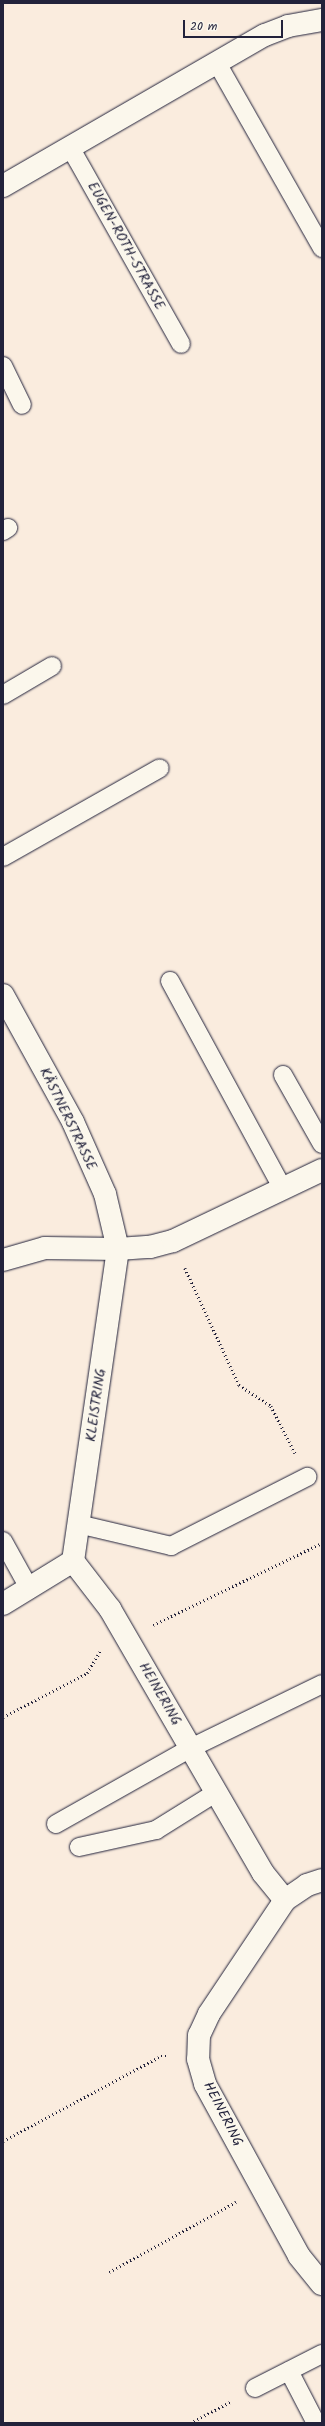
<!DOCTYPE html>
<html>
<head>
<meta charset="utf-8">
<style>
	body { margin:0 }
	#map { position:relative; width:325px; height:2426px; overflow:hidden; background:#faecde; font-family:Kalam,sans-serif }
	div>[style] { position:absolute }
	.path>* { height:2.5px; margin-top:-1.25px; transform-origin:0; background:repeating-linear-gradient(90deg,#22223b 0 1px,transparent 0 4px) }
	.roads { filter:drop-shadow(0 0 1px #22223b) drop-shadow(0 0 1px #22223b) }
	.lane>* { height:18px; margin:-9px; padding:0 9px; transform-origin:9px; border-radius:9px; background:#fbf7ec }
	.street>* { height:22px; margin:-11px; padding:0 11px; transform-origin:11px; border-radius:11px; background:#fbf7ec }
	span { translate:-50% -50%; white-space:nowrap; text-align:center; line-height:1.15; -webkit-text-stroke:3px #fbf7ec; paint-order:stroke }
	.street-label { font-size:14px; color:#22223b }
	.frame { position:absolute; inset:0; border:4px solid #22223b; pointer-events:none }
	.scale { position:absolute; left:183px; top:20px; width:100px; height:18px; box-sizing:border-box; border:2px solid #22223b; border-top:0; padding-left:5px; font-size:12px; line-height:14px; white-space:nowrap; color:#22223b; -webkit-text-stroke:3px #fbf7ec; paint-order:stroke }
</style>
</head>
<body>
<div id="map">
	<div class="path">
		<div style="left:185px;top:1268px;width:129px;rotate:65.2deg"></div>
		<div style="left:239px;top:1385px;width:38px;rotate:33deg"></div>
		<div style="left:271px;top:1406px;width:53px;rotate:62.9deg"></div>
		<div style="left:153px;top:1625px;width:188px;rotate:-25.9deg"></div>
		<div style="left:3px;top:1717px;width:95px;rotate:-27.6deg"></div>
		<div style="left:87px;top:1673px;width:27px;rotate:-59deg"></div>
		<div style="left:3px;top:2141px;width:179px;rotate:-28.3deg"></div>
		<div style="left:161px;top:2056px;width:8px"></div>
		<div style="left:109px;top:2272px;width:145px;rotate:-28.9deg"></div>
		<div style="left:190px;top:2423px;width:47px;rotate:-27.6deg"></div>
	</div>
	<div class="roads">
		<div class="lane">
			<div style="left:217px;top:63px;width:213px;rotate:60.4deg"></div>
			<div style="left:70px;top:147px;width:226px;rotate:60.6deg"></div>
			<div style="left:3px;top:366px;width:43px;rotate:64deg"></div>
			<div style="left:3px;top:531px;width:6px;rotate:-31deg"></div>
			<div style="left:3px;top:695px;width:57px;rotate:-30.6deg"></div>
			<div style="left:3px;top:857px;width:180px;rotate:-29.5deg"></div>
			<div style="left:170px;top:981px;width:234px;rotate:61.5deg"></div>
			<div style="left:283px;top:1075px;width:79px;rotate:60.5deg"></div>
			<div style="left:78px;top:1524px;width:96px;rotate:13.3deg"></div>
			<div style="left:171px;top:1546px;width:153px;rotate:-26.9deg"></div>
			<div style="left:3px;top:1541px;width:54px;rotate:61deg"></div>
			<div style="left:56px;top:1824px;width:155px;rotate:-29.4deg"></div>
			<div style="left:191px;top:1748px;width:146px;rotate:-26deg"></div>
			<div style="left:79px;top:1847px;width:79px;rotate:-12.4deg"></div>
			<div style="left:156px;top:1830px;width:72px;rotate:-31.9deg"></div>
			<div style="left:289px;top:2371px;width:59px;rotate:62.6deg"></div>
			<div style="left:255px;top:2388px;width:75px;rotate:-26.9deg"></div>
		</div>
		<div class="street">
			<div style="left:3px;top:186px;width:302px;rotate:-30deg"></div>
			<div style="left:265px;top:35px;width:25px;rotate:-21deg"></div>
			<div style="left:288px;top:26px;width:35px;rotate:-10deg"></div>
			<div style="left:3px;top:995px;width:145px;rotate:61.1deg"></div>
			<div style="left:73px;top:1122px;width:79px;rotate:66deg"></div>
			<div style="left:105px;top:1194px;width:57px;rotate:76.7deg"></div>
			<div style="left:118px;top:1249px;width:315px;rotate:98.2deg"></div>
			<div style="left:3px;top:1260px;width:44px;rotate:-15.9deg"></div>
			<div style="left:45px;top:1248px;width:73px;rotate:0.8deg"></div>
			<div style="left:118px;top:1249px;width:32px;rotate:-4deg"></div>
			<div style="left:150px;top:1247px;width:24px;rotate:-15deg"></div>
			<div style="left:173px;top:1241px;width:165px;rotate:-25.5deg"></div>
			<div style="left:3px;top:1604px;width:82px;rotate:-31.6deg"></div>
			<div style="left:73px;top:1561px;width:61px;rotate:52.4deg"></div>
			<div style="left:110px;top:1609px;width:305px;rotate:59.9deg"></div>
			<div style="left:263px;top:1873px;width:35px;rotate:51deg"></div>
			<div style="left:285px;top:1900px;width:137px;rotate:123.7deg"></div>
			<div style="left:209px;top:2014px;width:23px;rotate:115deg"></div>
			<div style="left:199px;top:2035px;width:24px;rotate:92deg"></div>
			<div style="left:198px;top:2059px;width:26px;rotate:74deg"></div>
			<div style="left:205px;top:2084px;width:196px;rotate:61.3deg"></div>
			<div style="left:299px;top:2256px;width:36px;rotate:51deg"></div>
			<div style="left:285px;top:1900px;width:27px;rotate:-34deg"></div>
			<div style="left:307px;top:1885px;width:16px;rotate:-18deg"></div>
		</div>
	</div>
	<div class="street-label">
		<span style="left:126px;top:246px;rotate:61deg">EUGEN-ROTH-STRASSE</span>
		<span style="left:68px;top:1119px;rotate:64deg">KÄSTNERSTRASSE</span>
		<span style="left:96px;top:1405px;rotate:-82deg">KLEISTRING</span>
		<span style="left:160px;top:1694px;rotate:60deg">HEINERING</span>
		<span style="left:223px;top:2114px;rotate:63deg">HEINERING</span>
	</div>
	<div class="frame"></div>
	<div class="scale">20 m</div>
</div>
</body>
</html>
